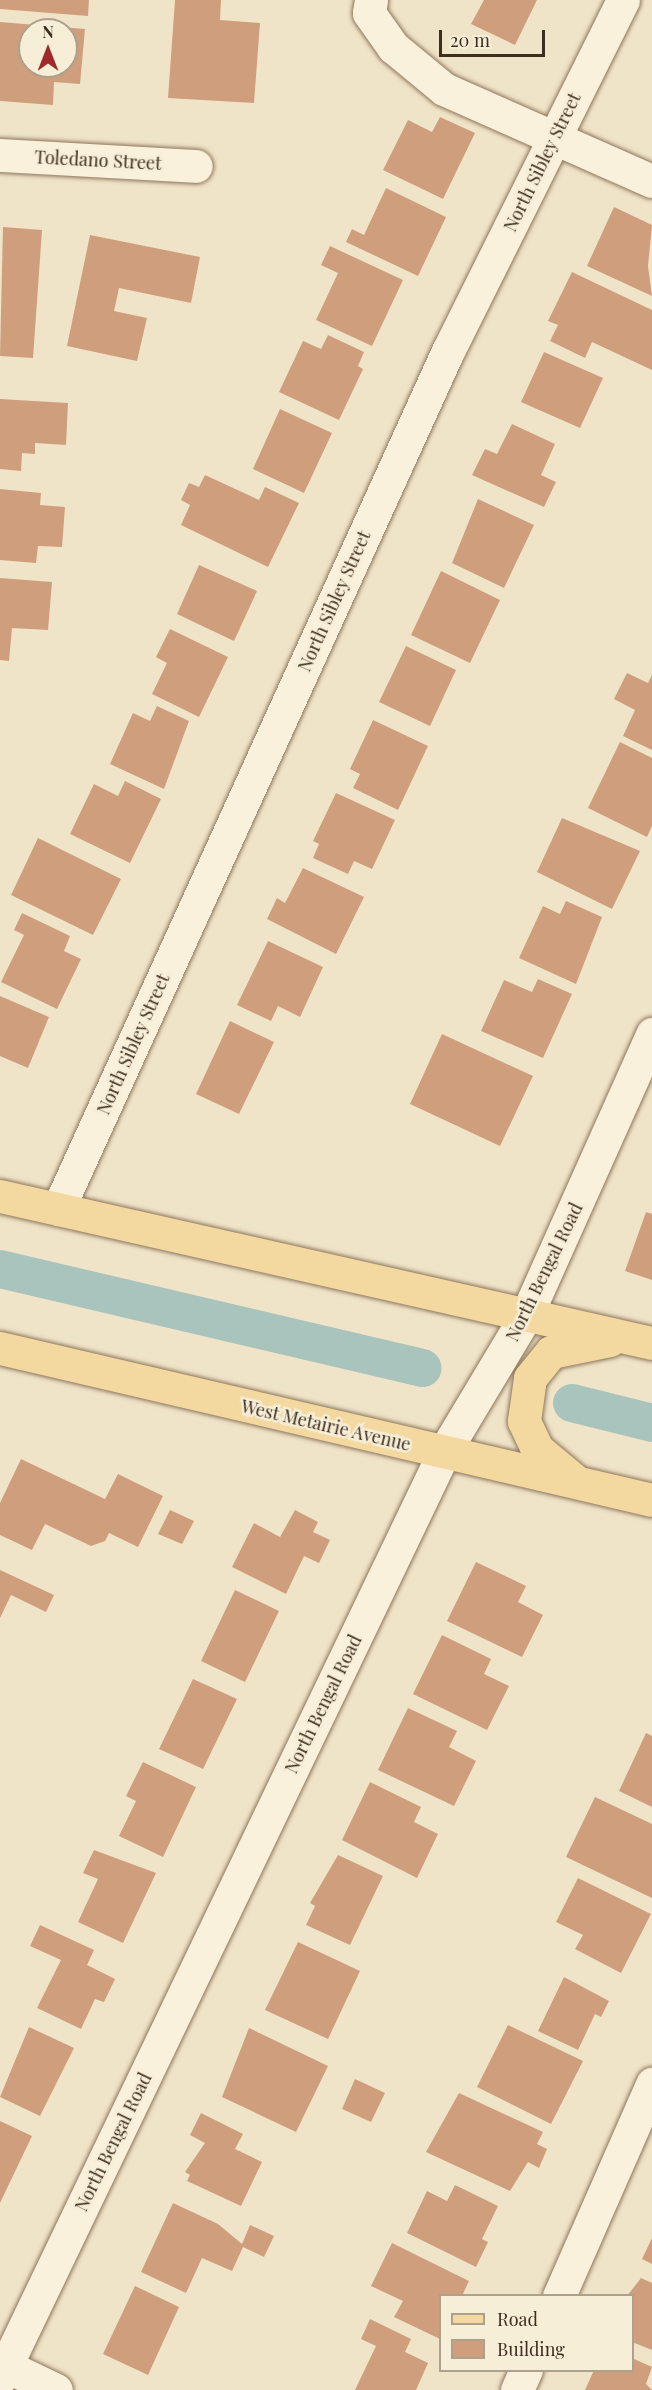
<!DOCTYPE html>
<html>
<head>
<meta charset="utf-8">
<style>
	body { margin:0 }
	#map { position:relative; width:652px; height:2390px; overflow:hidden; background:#f0e4c8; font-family:"Playfair Display",serif }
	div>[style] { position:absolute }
	.canal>* { height:38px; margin:-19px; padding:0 19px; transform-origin:19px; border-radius:19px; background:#a9c4bc }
	.building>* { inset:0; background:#cf9f7d }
	.roads { filter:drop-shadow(0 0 2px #8d765c) drop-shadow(0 0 2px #8d765c) }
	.minor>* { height:33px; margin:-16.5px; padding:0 16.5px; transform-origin:16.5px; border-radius:16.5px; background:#faf1dc }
	.major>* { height:33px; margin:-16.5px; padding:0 16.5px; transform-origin:16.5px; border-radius:16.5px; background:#f3d9a0 }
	span { translate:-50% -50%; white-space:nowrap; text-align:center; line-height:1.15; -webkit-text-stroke:5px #f7eed8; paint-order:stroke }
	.street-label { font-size:18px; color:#3d2e20 }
	.legend { position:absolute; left:439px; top:2294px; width:195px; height:78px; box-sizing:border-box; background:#f7eed8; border:2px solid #ada18e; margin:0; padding:8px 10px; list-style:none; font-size:18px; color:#3d2e20 }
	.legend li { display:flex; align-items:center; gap:12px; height:30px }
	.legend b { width:30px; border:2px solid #ada18e }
	.north { position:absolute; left:18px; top:18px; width:60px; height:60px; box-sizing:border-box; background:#f7eed8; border:2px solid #ada18e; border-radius:50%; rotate:0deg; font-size:16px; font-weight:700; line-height:24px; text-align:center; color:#3d2e20 }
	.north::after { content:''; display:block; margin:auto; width:21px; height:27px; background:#9e2a2b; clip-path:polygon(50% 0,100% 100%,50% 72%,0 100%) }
	.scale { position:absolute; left:439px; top:30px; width:106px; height:27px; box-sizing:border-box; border:3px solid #3d2e20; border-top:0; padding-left:8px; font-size:18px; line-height:21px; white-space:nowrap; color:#3d2e20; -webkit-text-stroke:4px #f7eed8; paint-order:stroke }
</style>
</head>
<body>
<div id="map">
	<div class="canal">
		<div style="left:0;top:1269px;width:434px;rotate:13.2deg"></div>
		<div style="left:572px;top:1403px;width:82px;rotate:14deg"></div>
	</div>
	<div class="building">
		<div style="clip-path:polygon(0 0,89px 0,88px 16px,0 9px)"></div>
		<div style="clip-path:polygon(175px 0,221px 0,220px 20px,260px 23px,254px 103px,168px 98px)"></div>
		<div style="clip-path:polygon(484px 0,537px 0,515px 45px,471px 24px)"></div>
		<div style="clip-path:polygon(evenodd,0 22px,85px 29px,80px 84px,54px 82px,53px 105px,0 101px,0 22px,30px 30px,66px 30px,66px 66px,30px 66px,30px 30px)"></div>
		<div style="clip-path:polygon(440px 117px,475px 133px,443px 199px,383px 170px,408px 120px,432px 132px)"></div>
		<div style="clip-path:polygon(386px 188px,446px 217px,418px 276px,346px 242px,352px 229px,364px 235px)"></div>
		<div style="clip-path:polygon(614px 207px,652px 225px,648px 266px,652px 296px,587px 266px)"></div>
		<div style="clip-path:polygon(3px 227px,42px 230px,33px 358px,0 356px)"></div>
		<div style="clip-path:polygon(90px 235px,200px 257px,191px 303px,119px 288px,114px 311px,147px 318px,137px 361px,67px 346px)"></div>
		<div style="clip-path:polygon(330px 246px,403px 280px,372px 346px,316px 320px,338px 273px,321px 265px)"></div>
		<div style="clip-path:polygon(572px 272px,652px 310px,652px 370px,592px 342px,585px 358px,550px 341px,558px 325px,548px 321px)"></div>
		<div style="clip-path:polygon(328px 335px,364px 352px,358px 366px,363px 369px,339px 420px,279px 392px,303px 341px,321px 349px)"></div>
		<div style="clip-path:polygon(544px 352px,603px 378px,580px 428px,521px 402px)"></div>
		<div style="clip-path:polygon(0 399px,68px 403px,66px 445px,35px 443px,35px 454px,22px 453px,21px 471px,0 469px)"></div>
		<div style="clip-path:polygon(280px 409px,332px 433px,304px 493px,253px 469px)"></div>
		<div style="clip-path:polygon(512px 424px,555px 444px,541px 475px,556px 482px,544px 507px,472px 475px,485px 449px,497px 454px)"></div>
		<div style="clip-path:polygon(205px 475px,259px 500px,265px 487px,299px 503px,268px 567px,181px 525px,190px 505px,181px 500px,189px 483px,199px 487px)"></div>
		<div style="clip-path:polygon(0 489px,41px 493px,40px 505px,65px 507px,62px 547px,38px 546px,36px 563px,0 560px)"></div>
		<div style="clip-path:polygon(478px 499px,534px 525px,504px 588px,452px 563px)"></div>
		<div style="clip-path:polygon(199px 565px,257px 591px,234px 641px,177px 614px)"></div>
		<div style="clip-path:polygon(441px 571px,500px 600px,470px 663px,411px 635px)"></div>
		<div style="clip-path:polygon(0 578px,52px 582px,48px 630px,12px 628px,9px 661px,0 660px)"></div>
		<div style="clip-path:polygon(170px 629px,228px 657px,199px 717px,152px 694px,167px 663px,156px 657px)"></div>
		<div style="clip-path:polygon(406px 646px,456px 670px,430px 726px,379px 702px)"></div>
		<div style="clip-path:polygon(627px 673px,648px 683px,652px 675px,652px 750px,623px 736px,635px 710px,614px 699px)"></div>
		<div style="clip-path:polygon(157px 706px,189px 721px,164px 789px,110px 764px,133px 713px,150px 721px)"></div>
		<div style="clip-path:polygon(373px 720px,428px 746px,398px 810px,353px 788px,360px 774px,350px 769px)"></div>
		<div style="clip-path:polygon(620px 742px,652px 758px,652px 826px,647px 837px,588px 808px)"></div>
		<div style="clip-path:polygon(125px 781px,161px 799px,130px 863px,70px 834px,94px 784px,118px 796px)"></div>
		<div style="clip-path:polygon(336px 793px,395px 820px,372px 869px,354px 861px,348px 874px,313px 858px,319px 844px,313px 841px)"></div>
		<div style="clip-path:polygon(562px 818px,640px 851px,612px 909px,537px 872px)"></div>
		<div style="clip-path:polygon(38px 838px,121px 879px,93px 935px,11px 895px)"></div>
		<div style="clip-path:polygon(303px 868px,364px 897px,336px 954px,267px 919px,277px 898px,285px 903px)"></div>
		<div style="clip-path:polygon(566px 901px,602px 917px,576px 984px,519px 958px,543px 906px,560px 914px)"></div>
		<div style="clip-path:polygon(22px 913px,70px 936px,64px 951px,81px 959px,57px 1009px,1px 982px,24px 935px,14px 930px)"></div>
		<div style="clip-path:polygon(268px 941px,323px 967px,300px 1017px,278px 1006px,271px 1021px,237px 1005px)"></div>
		<div style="clip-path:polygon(538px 979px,572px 994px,543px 1058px,481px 1031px,504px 980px,532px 992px)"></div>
		<div style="clip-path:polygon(0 996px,49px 1017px,28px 1068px,0 1056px)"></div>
		<div style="clip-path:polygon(230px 1021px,274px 1042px,239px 1114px,196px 1094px)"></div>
		<div style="clip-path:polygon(442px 1034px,533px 1076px,500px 1146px,410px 1104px)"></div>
		<div style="clip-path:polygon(646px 1212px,652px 1214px,652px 1280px,625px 1271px)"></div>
		<div style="clip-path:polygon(21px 1459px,105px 1499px,118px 1474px,163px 1496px,138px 1547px,109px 1533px,105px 1541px,91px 1546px,45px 1524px,32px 1550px,0 1535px,0 1503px)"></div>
		<div style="clip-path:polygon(170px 1510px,194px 1521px,182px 1544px,158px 1534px)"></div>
		<div style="clip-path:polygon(295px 1510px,318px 1522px,313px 1532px,330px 1540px,319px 1563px,304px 1556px,286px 1594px,232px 1567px,254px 1523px,280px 1537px)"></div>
		<div style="clip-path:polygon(476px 1562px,526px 1586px,518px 1602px,543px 1615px,522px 1657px,447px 1621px)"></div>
		<div style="clip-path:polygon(0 1570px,54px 1595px,46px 1612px,11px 1595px,0 1618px)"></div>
		<div style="clip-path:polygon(235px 1590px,279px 1611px,245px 1682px,201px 1661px)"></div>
		<div style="clip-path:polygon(442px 1635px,491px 1659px,484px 1674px,509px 1686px,487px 1730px,413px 1694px)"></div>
		<div style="clip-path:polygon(193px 1679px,237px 1699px,203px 1769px,159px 1749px)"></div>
		<div style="clip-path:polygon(408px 1708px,457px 1731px,449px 1747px,476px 1761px,454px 1806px,378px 1770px)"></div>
		<div style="clip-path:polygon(646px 1733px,652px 1736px,652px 1807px,619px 1791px)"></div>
		<div style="clip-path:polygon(143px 1762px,196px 1787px,163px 1857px,119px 1836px,136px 1801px,126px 1796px)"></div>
		<div style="clip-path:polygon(370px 1782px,421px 1807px,414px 1822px,438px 1834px,417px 1878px,342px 1840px)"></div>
		<div style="clip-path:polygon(595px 1797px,652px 1824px,652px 1898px,566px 1857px)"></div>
		<div style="clip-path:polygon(94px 1850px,156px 1873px,123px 1943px,78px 1922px,98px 1879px,83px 1873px)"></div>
		<div style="clip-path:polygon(338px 1855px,383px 1876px,350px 1945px,306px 1925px,315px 1906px,310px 1903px)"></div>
		<div style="clip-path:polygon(578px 1878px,651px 1914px,621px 1973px,575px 1949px,583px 1935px,556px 1922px)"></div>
		<div style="clip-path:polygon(40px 1925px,94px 1950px,87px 1965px,115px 1979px,104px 2002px,95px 1999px,81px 2029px,37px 2008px,61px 1960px,30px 1946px)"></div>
		<div style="clip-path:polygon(298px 1942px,360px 1971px,328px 2039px,265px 2010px)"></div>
		<div style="clip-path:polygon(564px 1977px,609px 2001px,601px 2017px,595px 2014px,578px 2050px,538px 2031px)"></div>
		<div style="clip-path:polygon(508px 2025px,583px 2061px,551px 2124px,477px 2087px)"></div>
		<div style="clip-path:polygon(29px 2027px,74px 2048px,40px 2116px,0 2097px)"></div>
		<div style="clip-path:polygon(249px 2028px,328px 2066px,296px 2132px,222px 2097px)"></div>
		<div style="clip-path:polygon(355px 2079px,385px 2093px,371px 2122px,342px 2109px)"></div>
		<div style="clip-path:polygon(459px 2093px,543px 2132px,537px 2144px,547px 2149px,539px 2168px,528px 2162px,510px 2191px,426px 2152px)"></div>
		<div style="clip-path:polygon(201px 2113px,243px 2134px,235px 2149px,262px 2162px,241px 2206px,187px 2181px,190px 2175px,185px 2172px,205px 2143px,190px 2135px)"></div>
		<div style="clip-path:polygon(0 2121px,32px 2136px,0 2203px)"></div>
		<div style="clip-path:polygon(455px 2185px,498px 2206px,482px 2239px,488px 2242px,476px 2267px,407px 2233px,427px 2191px,447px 2201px)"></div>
		<div style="clip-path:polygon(173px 2203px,218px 2224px,242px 2244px,250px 2225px,274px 2236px,264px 2257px,243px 2247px,232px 2271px,202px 2258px,186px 2293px,141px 2272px)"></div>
		<div style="clip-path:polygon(652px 2238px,652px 2264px,642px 2259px)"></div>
		<div style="clip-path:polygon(392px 2243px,469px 2281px,462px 2296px,440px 2296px,440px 2339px,394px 2317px,403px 2301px,371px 2286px)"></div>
		<div style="clip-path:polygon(641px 2278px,652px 2283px,652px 2350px,632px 2342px,632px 2296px,627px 2296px)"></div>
		<div style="clip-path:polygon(135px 2286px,179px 2307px,148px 2375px,103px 2354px)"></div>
		<div style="clip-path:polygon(370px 2319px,411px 2339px,405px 2352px,428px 2363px,416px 2390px,355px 2390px,376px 2346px,361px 2339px)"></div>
		<div style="clip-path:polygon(632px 2358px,652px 2367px,646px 2384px,652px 2390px,585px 2390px,594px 2370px,632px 2370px)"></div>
	</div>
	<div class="roads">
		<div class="minor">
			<div style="left:371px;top:0;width:13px;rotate:99deg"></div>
			<div style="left:369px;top:13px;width:42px;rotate:54.8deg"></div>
			<div style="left:393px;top:47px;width:66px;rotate:39.5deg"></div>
			<div style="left:444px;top:89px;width:227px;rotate:23.9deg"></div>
			<div style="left:0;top:155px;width:196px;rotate:3.2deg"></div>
			<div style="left:58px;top:1209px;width:942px;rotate:-65.56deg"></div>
			<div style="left:448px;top:351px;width:392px;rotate:-63.5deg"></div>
			<div style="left:559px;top:2296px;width:232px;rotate:-66.3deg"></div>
			<div style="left:0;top:2363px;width:62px;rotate:25.7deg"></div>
			<div style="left:0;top:2378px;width:1027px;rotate:-64.38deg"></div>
			<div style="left:444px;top:1452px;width:161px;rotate:-59deg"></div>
			<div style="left:527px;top:1314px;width:307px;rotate:-65.9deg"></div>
			<div style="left:517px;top:2390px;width:22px;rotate:-66deg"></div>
		</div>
		<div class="major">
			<div style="left:0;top:1196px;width:668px;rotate:12.71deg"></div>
			<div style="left:0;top:1348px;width:669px;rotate:13.12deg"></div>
			<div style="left:573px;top:1479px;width:47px;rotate:-140.2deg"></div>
			<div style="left:537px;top:1449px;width:31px;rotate:-115deg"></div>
			<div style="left:524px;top:1421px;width:43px;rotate:-82.1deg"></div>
			<div style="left:530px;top:1378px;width:33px;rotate:-51deg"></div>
			<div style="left:551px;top:1352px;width:60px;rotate:-11.5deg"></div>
		</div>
	</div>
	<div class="street-label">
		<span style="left:98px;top:160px;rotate:3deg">Toledano Street</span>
		<span style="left:542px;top:162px;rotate:-64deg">North Sibley Street</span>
		<span style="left:334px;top:601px;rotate:-66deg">North Sibley Street</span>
		<span style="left:133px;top:1044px;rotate:-66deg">North Sibley Street</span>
		<span style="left:544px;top:1272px;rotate:-64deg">North Bengal Road</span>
		<span style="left:326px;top:1425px;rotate:13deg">West Metairie Avenue</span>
		<span style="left:323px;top:1704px;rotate:-64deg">North Bengal Road</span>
		<span style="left:113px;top:2142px;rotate:-64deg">North Bengal Road</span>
	</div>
	<ul class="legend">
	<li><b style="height:8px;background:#f3d9a0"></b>Road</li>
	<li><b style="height:16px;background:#cf9f7d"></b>Building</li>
	</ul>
	<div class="north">N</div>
	<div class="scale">20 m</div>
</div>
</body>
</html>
